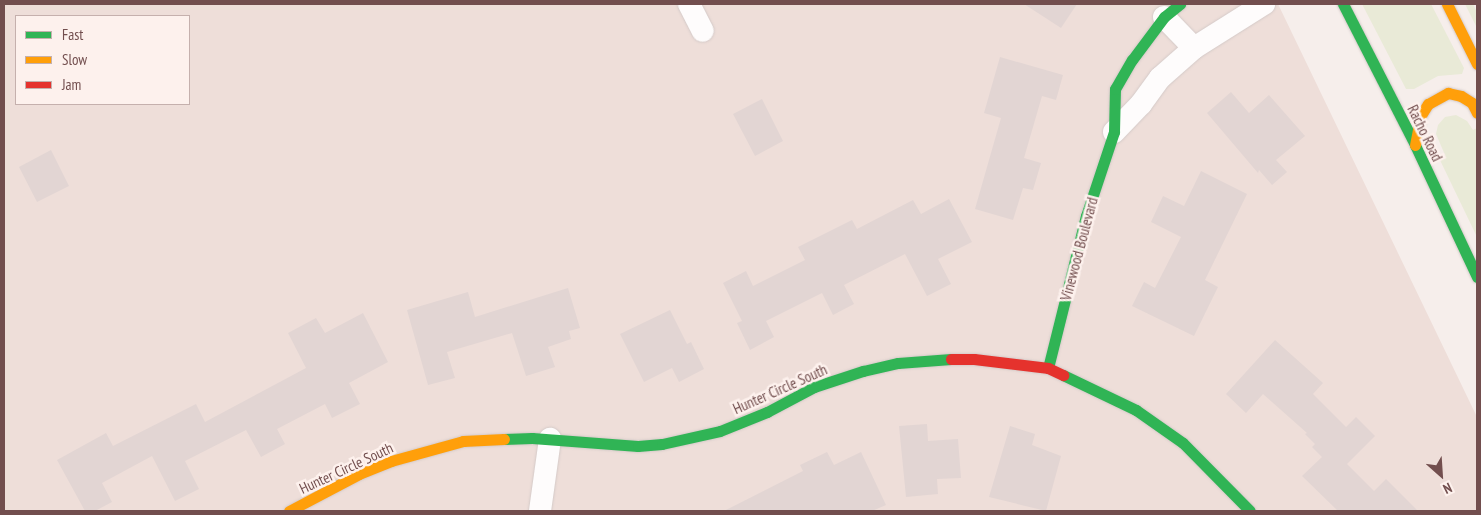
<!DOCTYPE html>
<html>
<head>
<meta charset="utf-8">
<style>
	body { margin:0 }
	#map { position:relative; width:1481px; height:515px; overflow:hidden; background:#f6eeeb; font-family:"PT Sans Narrow",sans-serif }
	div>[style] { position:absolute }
	.residential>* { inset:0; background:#eeded9 }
	.green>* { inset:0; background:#e9ead7 }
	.building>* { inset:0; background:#e2d5d3 }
	.roads { filter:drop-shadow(0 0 1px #d4cac8) drop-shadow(0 0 1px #d4cac8) }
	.street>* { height:22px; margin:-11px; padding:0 11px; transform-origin:11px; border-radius:11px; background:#fefcfc }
	.fast>* { height:11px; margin:-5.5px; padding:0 5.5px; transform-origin:5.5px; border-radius:5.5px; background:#30b455 }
	.slow>* { height:11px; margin:-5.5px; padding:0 5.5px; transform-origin:5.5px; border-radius:5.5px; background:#ff9f0a }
	.jam>* { height:11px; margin:-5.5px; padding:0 5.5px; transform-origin:5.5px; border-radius:5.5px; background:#e5322d }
	span { translate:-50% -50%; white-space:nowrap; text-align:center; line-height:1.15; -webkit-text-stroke:5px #fdf1ed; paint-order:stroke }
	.street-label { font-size:15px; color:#724e4e }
	.frame { position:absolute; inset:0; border:5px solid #724e4e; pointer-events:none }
	.legend { position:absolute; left:15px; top:15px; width:175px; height:90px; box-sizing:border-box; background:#fdf1ed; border:1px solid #c5b0ad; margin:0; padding:6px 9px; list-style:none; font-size:15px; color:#724e4e }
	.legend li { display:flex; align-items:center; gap:10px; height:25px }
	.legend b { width:25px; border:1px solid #c5b0ad }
	.north { position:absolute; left:1416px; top:450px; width:50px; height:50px; -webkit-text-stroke:4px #fdf1ed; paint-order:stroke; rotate:154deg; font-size:14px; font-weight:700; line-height:20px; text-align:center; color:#724e4e }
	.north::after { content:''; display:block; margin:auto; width:18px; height:22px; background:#724e4e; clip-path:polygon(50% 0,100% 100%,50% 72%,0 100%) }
</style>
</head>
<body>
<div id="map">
	<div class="residential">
		<div style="clip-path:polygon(evenodd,4px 4px,1278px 4px,1477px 417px,1477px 511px,4px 511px,4px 4px,16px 16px,189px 16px,189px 104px,16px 104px,16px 16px)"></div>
	</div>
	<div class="green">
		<div style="clip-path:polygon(1362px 4px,1431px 4px,1464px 68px,1462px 74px,1438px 76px,1414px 89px,1406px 89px)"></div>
		<div style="clip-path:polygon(1465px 4px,1473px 4px,1477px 12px,1477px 28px)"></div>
		<div style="clip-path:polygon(1456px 115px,1467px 121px,1473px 130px,1477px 128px,1477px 237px,1439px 158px,1445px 155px,1436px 134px,1438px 125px,1445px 117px)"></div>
	</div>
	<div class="building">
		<div style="clip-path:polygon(1024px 4px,1077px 4px,1061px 28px)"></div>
		<div style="clip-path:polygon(1000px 57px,1063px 75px,1056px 100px,1042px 96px,1024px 158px,1041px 163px,1033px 190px,1023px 188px,1013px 220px,975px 209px,1001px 118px,984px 113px)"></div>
		<div style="clip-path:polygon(1231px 92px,1249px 113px,1269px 95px,1305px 136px,1276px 160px,1287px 172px,1272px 185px,1259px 170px,1258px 173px,1207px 113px)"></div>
		<div style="clip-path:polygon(762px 99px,783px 141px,755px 156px,733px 114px)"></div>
		<div style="clip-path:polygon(51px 150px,69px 186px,37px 202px,19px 167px)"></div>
		<div style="clip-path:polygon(1201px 171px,1247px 194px,1205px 280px,1218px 287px,1194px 336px,1132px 306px,1144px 282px,1155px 288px,1181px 237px,1151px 222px,1163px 196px,1184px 206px)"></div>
		<div style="clip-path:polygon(949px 199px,972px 242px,938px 259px,951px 284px,927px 296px,905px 254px,844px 285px,854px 304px,833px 315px,822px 293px,766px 321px,774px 337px,750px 350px,737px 323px,742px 321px,723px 283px,746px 271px,753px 286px,805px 260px,798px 247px,852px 220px,857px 229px,913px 200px,921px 214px)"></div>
		<div style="clip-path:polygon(568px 288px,580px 328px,569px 331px,571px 339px,548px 347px,555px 367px,526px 376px,512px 333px,447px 352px,455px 378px,428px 385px,407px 310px,468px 292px,475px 317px)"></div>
		<div style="clip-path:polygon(670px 310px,687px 344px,691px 342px,704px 369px,679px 382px,672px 368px,644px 382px,620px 334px)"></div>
		<div style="clip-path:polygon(363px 313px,388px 362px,349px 383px,360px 404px,332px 418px,325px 404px,277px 429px,285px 444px,261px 457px,246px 430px,185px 461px,199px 489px,175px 501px,152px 456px,102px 483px,112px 502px,95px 511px,85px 511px,57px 460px,106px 433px,113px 446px,196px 404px,205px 422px,306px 368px,288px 333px,316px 318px,325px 333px)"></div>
		<div style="clip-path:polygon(1275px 340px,1323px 383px,1313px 394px,1346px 427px,1356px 417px,1375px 436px,1347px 464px,1374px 491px,1386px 479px,1418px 511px,1338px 511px,1302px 476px,1322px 457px,1312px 447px,1315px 444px,1305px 434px,1307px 433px,1263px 394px,1246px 413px,1226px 394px)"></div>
		<div style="clip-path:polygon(927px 424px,928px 441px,958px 439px,961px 478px,937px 479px,938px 494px,906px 497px,899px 426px)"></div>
		<div style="clip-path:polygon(1010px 426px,1035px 434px,1032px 445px,1061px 456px,1046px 511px,989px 497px)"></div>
		<div style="clip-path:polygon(827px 452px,834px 465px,861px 452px,886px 505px,872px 511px,724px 511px,803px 471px,800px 465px)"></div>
	</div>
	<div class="roads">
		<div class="street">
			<div style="left:689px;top:4px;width:30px;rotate:63deg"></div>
			<div style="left:1164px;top:17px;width:43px;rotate:45.9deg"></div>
			<div style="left:1114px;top:132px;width:39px;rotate:-46deg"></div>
			<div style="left:1141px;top:104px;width:32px;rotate:-54deg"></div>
			<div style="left:1160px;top:78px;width:45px;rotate:-41.4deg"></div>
			<div style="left:1194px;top:48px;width:83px;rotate:-32.2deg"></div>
			<div style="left:540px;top:511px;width:73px;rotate:-82.1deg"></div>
		</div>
		<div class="fast">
			<div style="left:1343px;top:4px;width:158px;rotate:62.9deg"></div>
			<div style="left:1415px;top:145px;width:146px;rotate:64.8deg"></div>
			<div style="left:1048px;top:368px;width:157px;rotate:-76deg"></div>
			<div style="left:1086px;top:216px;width:89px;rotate:-71.6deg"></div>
			<div style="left:1114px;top:132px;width:43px;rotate:-88.7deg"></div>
			<div style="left:1115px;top:89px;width:34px;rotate:-60deg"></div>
			<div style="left:1132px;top:60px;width:54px;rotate:-53.3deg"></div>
			<div style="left:1164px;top:17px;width:21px;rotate:-39deg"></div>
			<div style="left:1063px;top:375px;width:81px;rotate:25.6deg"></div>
			<div style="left:1136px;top:410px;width:57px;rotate:35.1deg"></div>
			<div style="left:1183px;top:443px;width:95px;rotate:45.4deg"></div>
			<div style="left:504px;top:439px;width:28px;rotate:-2deg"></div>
			<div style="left:532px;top:438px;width:106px;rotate:4.3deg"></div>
			<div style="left:638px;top:446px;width:24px;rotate:-5deg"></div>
			<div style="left:662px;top:444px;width:59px;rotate:-12.6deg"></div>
			<div style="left:720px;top:431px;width:51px;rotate:-22deg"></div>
			<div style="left:767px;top:412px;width:53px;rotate:-28deg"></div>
			<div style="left:814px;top:387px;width:52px;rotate:-18.1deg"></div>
			<div style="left:863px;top:371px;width:36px;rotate:-13deg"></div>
			<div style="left:898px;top:363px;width:53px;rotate:-4.3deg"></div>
		</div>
		<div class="slow">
			<div style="left:1447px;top:4px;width:67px;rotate:63.4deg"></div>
			<div style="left:1415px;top:145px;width:31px;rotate:-79deg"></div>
			<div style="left:1421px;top:115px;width:13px;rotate:-58deg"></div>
			<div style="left:1428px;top:104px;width:23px;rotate:-29deg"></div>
			<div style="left:1448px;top:93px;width:13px;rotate:13deg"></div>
			<div style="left:1461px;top:96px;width:13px;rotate:32deg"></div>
			<div style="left:1472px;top:103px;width:11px;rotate:63deg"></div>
			<div style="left:289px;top:511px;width:79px;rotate:-27.9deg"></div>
			<div style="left:359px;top:474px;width:35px;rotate:-22deg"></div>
			<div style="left:391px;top:461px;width:75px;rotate:-15.5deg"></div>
			<div style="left:463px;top:441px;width:41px;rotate:-2.8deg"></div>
		</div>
		<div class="jam">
			<div style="left:951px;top:359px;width:23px"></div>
			<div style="left:974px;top:359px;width:75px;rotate:6.9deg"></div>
			<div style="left:1048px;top:368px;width:17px;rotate:25deg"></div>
		</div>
	</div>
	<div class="street-label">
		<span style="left:1425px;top:133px;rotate:64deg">Racho Road</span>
		<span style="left:1079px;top:249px;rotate:-75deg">Vinewood Boulevard</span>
		<span style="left:780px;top:389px;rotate:-24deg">Hunter Circle South</span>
		<span style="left:346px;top:468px;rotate:-25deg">Hunter Circle South</span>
	</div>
	<div class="frame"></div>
	<ul class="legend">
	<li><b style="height:6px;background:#30b455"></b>Fast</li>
	<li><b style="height:6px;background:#ff9f0a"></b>Slow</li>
	<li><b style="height:6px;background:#e5322d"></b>Jam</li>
	</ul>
	<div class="north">N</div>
</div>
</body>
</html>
